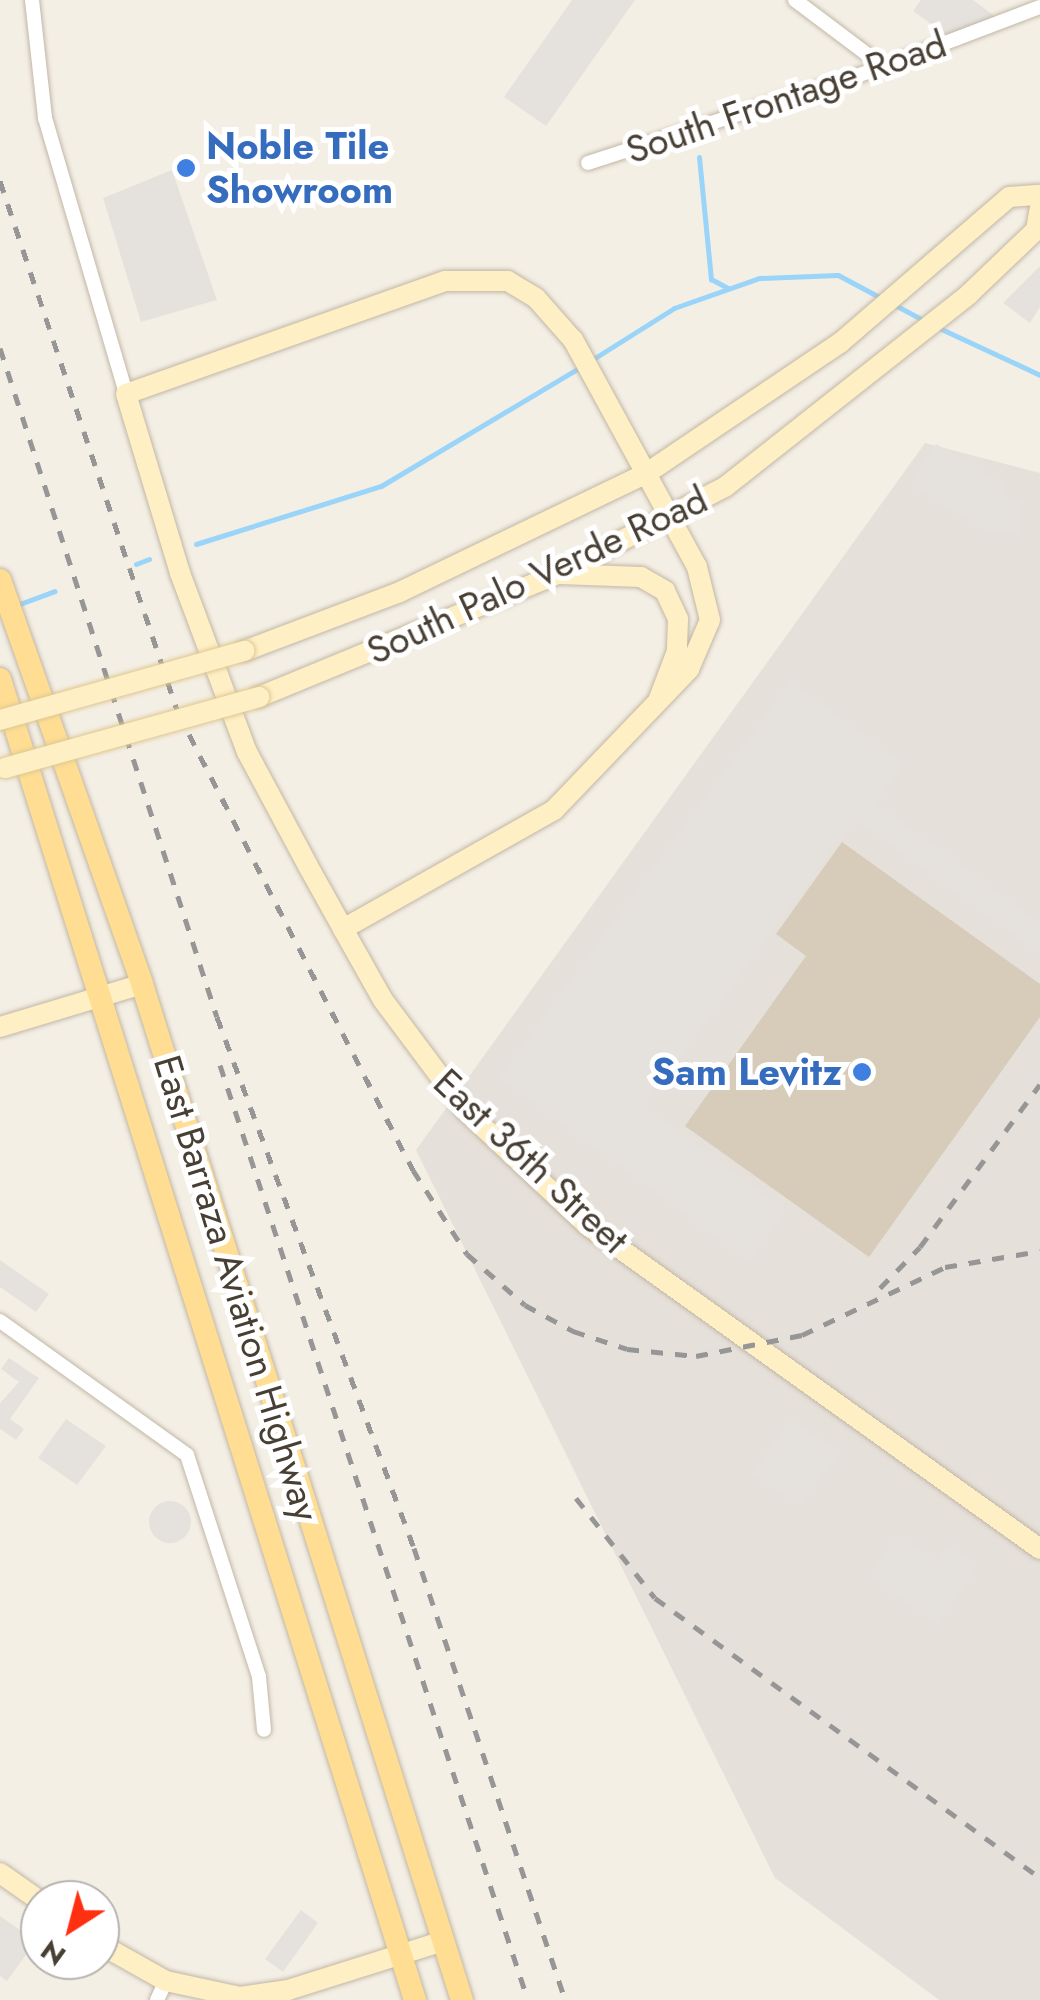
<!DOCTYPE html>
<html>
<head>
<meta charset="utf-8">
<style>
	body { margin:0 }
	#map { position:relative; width:1040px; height:2000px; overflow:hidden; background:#f4efe5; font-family:Jost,sans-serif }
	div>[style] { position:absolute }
	.industrial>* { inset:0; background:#e6e0da }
	.parking>* { inset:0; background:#e5e2de }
	.round { border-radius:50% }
	.stream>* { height:5px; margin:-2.5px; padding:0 2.5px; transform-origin:2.5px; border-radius:2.5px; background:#9ad4f8 }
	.building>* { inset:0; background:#d7cbb9 }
	.roads { filter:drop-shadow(0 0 2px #c1b7a6) drop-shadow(0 0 2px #c1b7a6) }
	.street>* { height:14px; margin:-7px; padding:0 7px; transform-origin:7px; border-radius:7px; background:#fff }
	.secondary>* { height:20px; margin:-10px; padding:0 10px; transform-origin:10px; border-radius:10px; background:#ffefc4 }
	.primary>* { height:22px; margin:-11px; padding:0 11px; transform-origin:11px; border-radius:11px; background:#ffde93 }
	.rail>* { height:5px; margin-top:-2.5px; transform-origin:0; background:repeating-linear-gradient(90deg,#969696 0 12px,transparent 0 24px) }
	.bridges { filter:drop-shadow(0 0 2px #ddc791) drop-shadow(0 0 2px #ddc791) }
	.secondary-bridge>* { height:20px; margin:-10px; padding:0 10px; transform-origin:10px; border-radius:10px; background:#ffefc4 }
	.dots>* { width:28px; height:28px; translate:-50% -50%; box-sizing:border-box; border:5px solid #fff; border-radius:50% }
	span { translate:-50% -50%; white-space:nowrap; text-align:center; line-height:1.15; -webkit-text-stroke:10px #fff; paint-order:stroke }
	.street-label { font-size:38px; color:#483f34 }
	.shop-label { font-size:38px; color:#366cbe; font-weight:700 }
	.left { translate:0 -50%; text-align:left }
	.right { translate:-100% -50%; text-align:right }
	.north { position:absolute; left:20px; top:1880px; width:100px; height:100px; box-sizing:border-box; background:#fff; border:2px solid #b6b2ae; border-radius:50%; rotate:216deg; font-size:28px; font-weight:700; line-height:40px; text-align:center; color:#483f34 }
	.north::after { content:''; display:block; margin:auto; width:35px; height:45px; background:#ff2f11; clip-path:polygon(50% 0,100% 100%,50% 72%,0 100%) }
</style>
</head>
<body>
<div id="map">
	<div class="industrial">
		<div style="clip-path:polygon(925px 443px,1040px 473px,1040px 2000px,939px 2000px,775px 1878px,416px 1150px)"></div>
	</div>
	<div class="parking">
		<div style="clip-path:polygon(572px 0,635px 0,546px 126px,504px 97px)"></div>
		<div style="clip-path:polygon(921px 0,973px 0,996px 17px,949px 37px,913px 11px)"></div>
		<div style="clip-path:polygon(172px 170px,217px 300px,141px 322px,103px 198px)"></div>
		<div style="clip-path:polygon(1040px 266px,1040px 307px,1030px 323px,1003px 303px)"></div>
		<div style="clip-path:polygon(936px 444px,1003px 484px,1002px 499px,1022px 501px,1018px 534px,985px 530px,911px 485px)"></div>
		<div style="clip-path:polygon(791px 682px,903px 764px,875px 803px,1040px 924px,1040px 953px,855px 818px,643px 1106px,785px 1211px,749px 1260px,500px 1077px)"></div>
		<div style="clip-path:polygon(0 1260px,49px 1294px,36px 1312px,0 1287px)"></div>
		<div style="clip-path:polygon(9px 1358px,39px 1378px,10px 1419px,24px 1429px,16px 1440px,0 1429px,0 1403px,19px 1382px,1px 1369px)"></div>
		<div style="clip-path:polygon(66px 1419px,106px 1446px,77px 1485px,38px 1458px)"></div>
		<div style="clip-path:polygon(791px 1421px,840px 1453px,798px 1505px,753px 1473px)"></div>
		<div class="round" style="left:149px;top:1501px;width:42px;height:42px"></div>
		<div style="clip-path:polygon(898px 1535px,936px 1561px,947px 1546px,977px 1566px,937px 1623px,870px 1576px)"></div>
		<div style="clip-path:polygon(301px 1910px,318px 1923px,283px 1972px,265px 1959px)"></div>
		<div style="clip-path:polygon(0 1916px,36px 1941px,7px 1981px,0 1976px)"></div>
	</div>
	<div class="stream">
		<div style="left:699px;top:157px;width:123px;rotate:84.4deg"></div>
		<div style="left:711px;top:279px;width:19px;rotate:28deg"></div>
		<div style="left:893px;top:304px;width:38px;rotate:28deg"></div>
		<div style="left:937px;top:327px;width:114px;rotate:25deg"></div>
		<div style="left:590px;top:361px;width:99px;rotate:-32.2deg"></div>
		<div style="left:674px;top:308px;width:90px;rotate:-19.4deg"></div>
		<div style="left:759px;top:278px;width:79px;rotate:-2.2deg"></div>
		<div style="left:838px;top:275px;width:51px;rotate:28.1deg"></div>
		<div style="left:196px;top:544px;width:194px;rotate:-17.4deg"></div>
		<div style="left:381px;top:486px;width:233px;rotate:-30.8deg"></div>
		<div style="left:136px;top:564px;width:14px;rotate:-21deg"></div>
		<div style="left:17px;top:605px;width:40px;rotate:-20.2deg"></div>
	</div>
	<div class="building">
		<div style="clip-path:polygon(842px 842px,1040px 984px,1040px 1017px,869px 1257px,685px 1126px,806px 956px,776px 934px)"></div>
	</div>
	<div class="roads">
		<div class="street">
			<div style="left:32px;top:0;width:119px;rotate:83.7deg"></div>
			<div style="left:45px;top:118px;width:288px;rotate:73.6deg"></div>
			<div style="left:795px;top:0;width:111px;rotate:37deg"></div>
			<div style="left:588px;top:163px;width:301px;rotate:-18deg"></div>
			<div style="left:874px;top:70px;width:178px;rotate:-20.8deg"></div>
			<div style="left:0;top:1321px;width:230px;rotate:35.6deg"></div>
			<div style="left:187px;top:1455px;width:233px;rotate:72deg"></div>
			<div style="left:259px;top:1677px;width:53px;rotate:84.6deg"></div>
			<div style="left:157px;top:2000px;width:21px;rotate:-65deg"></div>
		</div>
		<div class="secondary">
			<div style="left:560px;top:574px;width:81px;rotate:2.1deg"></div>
			<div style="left:641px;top:577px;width:28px;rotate:30deg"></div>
			<div style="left:665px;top:591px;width:31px;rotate:65deg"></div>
			<div style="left:678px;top:619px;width:32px;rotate:92deg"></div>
			<div style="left:677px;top:651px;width:53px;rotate:110.8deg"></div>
			<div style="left:244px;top:651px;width:167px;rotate:-20.7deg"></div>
			<div style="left:400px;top:592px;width:274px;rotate:-25.7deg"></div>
			<div style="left:647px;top:473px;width:233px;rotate:-34deg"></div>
			<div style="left:840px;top:343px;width:223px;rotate:-40.8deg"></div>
			<div style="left:1009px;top:197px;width:31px;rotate:-4deg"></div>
			<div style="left:259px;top:697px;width:322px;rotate:-22.4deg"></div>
			<div style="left:557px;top:574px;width:189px;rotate:-27.4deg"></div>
			<div style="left:725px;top:487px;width:311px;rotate:-38.3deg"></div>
			<div style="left:969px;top:294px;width:93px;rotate:-43.7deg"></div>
			<div style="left:1036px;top:230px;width:22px;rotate:-80deg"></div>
			<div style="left:343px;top:929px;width:242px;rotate:-29.4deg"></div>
			<div style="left:554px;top:810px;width:195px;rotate:-46.2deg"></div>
			<div style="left:689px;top:669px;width:53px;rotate:-66.8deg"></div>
			<div style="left:710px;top:620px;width:55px;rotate:-103.8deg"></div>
			<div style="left:697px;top:567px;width:259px;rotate:-118.6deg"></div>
			<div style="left:573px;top:340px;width:56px;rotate:-131.4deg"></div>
			<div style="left:536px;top:298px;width:33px;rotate:-149deg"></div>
			<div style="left:508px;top:281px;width:63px;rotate:180deg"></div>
			<div style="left:445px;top:281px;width:338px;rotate:160.5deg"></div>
			<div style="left:126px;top:394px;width:187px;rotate:73.2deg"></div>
			<div style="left:180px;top:573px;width:191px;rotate:69.5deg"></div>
			<div style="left:247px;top:752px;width:129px;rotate:61.8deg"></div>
			<div style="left:308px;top:866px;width:72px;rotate:60.9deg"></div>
			<div style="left:343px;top:929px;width:81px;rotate:60.6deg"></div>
			<div style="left:383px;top:1000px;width:137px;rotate:53.3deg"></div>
			<div style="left:465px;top:1110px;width:168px;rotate:43.3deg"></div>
			<div style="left:587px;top:1225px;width:557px;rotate:35.57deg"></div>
			<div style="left:0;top:1027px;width:148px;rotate:-16.8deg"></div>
			<div style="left:0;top:1873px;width:49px;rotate:35deg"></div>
			<div style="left:100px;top:1944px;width:76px;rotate:29.3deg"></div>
			<div style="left:166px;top:1981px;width:76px;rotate:12.2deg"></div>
			<div style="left:240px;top:1997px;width:49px;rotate:-8.3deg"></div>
			<div style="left:288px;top:1990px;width:163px;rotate:-17.5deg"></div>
		</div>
		<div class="primary">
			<div style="left:0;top:580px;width:428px;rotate:70.6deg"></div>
			<div style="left:142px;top:984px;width:1065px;rotate:72.52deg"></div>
			<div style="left:0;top:679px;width:1385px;rotate:72.56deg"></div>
		</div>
	</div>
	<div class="rail">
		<div style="left:0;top:181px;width:561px;rotate:71.5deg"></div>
		<div style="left:178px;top:713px;width:514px;rotate:62.79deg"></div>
		<div style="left:413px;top:1170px;width:100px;rotate:57.3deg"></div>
		<div style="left:467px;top:1254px;width:77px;rotate:41.3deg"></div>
		<div style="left:525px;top:1305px;width:55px;rotate:28.4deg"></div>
		<div style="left:573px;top:1331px;width:57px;rotate:18.4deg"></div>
		<div style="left:627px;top:1349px;width:69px;rotate:5.8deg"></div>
		<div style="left:696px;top:1356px;width:108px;rotate:-11.2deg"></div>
		<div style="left:802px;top:1335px;width:158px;rotate:-25.4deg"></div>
		<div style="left:945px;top:1267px;width:96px;rotate:-9.6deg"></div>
		<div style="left:0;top:348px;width:703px;rotate:72.03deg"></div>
		<div style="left:217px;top:1017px;width:566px;rotate:69.65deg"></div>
		<div style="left:414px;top:1548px;width:477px;rotate:71.5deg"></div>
		<div style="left:220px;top:1065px;width:984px;rotate:71.77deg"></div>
		<div style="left:880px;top:1288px;width:57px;rotate:-45.7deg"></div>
		<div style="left:920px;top:1247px;width:202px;rotate:-53.6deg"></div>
		<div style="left:576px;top:1498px;width:127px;rotate:51.7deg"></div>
		<div style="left:655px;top:1598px;width:476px;rotate:36deg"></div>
	</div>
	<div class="bridges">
		<div class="secondary-bridge">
			<div style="left:0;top:720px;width:254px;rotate:-15.8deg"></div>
			<div style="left:5px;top:768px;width:264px;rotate:-15.6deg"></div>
		</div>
	</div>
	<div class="dots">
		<div style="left:186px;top:168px;background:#3f7fe0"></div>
		<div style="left:862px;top:1072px;background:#3f7fe0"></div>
	</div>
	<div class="street-label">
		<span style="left:786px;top:97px;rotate:-19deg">South Frontage Road</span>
		<span style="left:537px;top:575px;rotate:-25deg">South Palo Verde Road</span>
		<span style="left:531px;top:1161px;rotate:43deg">East 36th Street</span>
		<span style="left:237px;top:1288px;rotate:73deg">East Barraza Aviation Highway</span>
	</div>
	<div class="shop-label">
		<span class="left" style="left:206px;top:168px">Noble Tile<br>Showroom</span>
		<span class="right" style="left:842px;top:1072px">Sam Levitz</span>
	</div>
	<div class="north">N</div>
</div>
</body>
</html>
